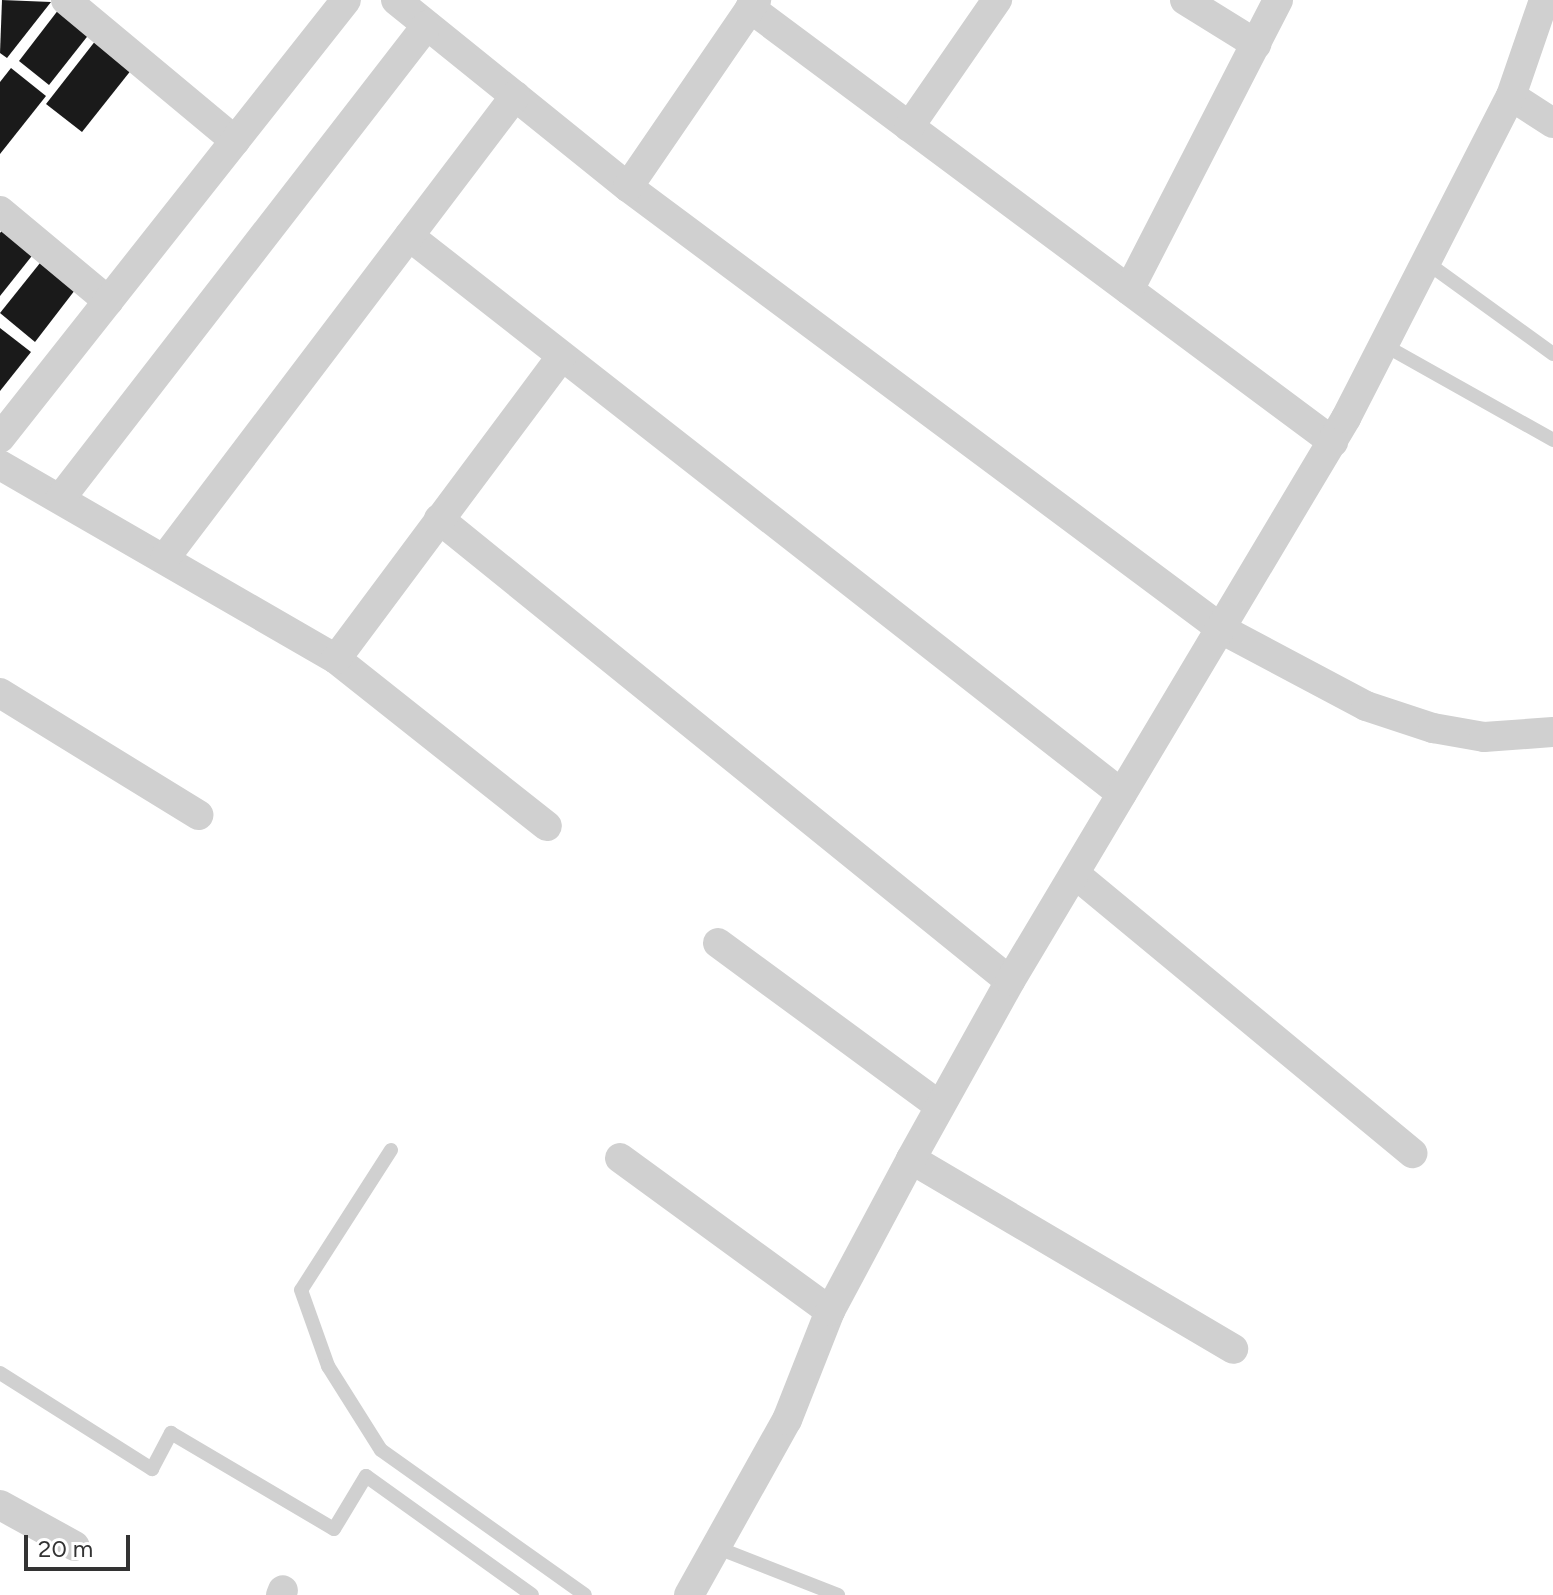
<!DOCTYPE html>
<html>
<head>
<meta charset="utf-8">
<style>
	body { margin:0 }
	#map { position:relative; width:1553px; height:1595px; overflow:hidden; background:#fff; font-family:Figtree,sans-serif }
	div>[style] { position:absolute }
	.building>* { inset:0; background:#1a1a1a }
	.lane>* { height:14px; margin:-7px; padding:0 7px; transform-origin:7px; border-radius:7px; background:#d0d0d0 }
	.street>* { height:30px; margin:-15px; padding:0 15px; transform-origin:15px; border-radius:15px; background:#d0d0d0 }
	span { translate:-50% -50%; white-space:nowrap; text-align:center; line-height:1.15; -webkit-text-stroke:8px #fff; paint-order:stroke }
	.scale { position:absolute; left:24px; top:1535px; width:106px; height:36px; box-sizing:border-box; border:4px solid #333; border-top:0; padding-left:10px; font-size:24px; line-height:28px; white-space:nowrap; color:#333; -webkit-text-stroke:6px #fff; paint-order:stroke }
</style>
</head>
<body>
<div id="map">
	<div class="building">
		<div style="clip-path:polygon(2px 0,51px 2px,7px 58px,0 53px)"></div>
		<div style="clip-path:polygon(59px 9px,90px 33px,49px 85px,19px 61px)"></div>
		<div style="clip-path:polygon(96px 40px,132px 69px,82px 132px,46px 104px)"></div>
		<div style="clip-path:polygon(11px 68px,46px 96px,0 154px,0 82px)"></div>
		<div style="clip-path:polygon(4px 228px,35px 252px,0 296px,0 233px)"></div>
		<div style="clip-path:polygon(40px 263px,75px 290px,35px 342px,0 313px)"></div>
		<div style="clip-path:polygon(0 328px,31px 352px,0 391px)"></div>
	</div>
	<div class="lane">
		<div style="left:1426px;top:262px;width:157px;rotate:35.9deg"></div>
		<div style="left:1384px;top:345px;width:194px;rotate:29.3deg"></div>
		<div style="left:391px;top:1150px;width:166px;rotate:122.7deg"></div>
		<div style="left:301px;top:1290px;width:81px;rotate:70.4deg"></div>
		<div style="left:328px;top:1366px;width:99px;rotate:57.8deg"></div>
		<div style="left:381px;top:1450px;width:250px;rotate:35.4deg"></div>
		<div style="left:0;top:1373px;width:180px;rotate:32.3deg"></div>
		<div style="left:152px;top:1469px;width:41px;rotate:-62.2deg"></div>
		<div style="left:171px;top:1433px;width:189px;rotate:30.5deg"></div>
		<div style="left:334px;top:1529px;width:62px;rotate:-58.9deg"></div>
		<div style="left:366px;top:1476px;width:204px;rotate:35.6deg"></div>
		<div style="left:718px;top:1548px;width:129px;rotate:21.4deg"></div>
	</div>
	<div class="street">
		<div style="left:66px;top:0;width:220px;rotate:39.8deg"></div>
		<div style="left:396px;top:0;width:298px;rotate:38.9deg"></div>
		<div style="left:628px;top:187px;width:742px;rotate:36.67deg"></div>
		<div style="left:1223px;top:630px;width:162px;rotate:28deg"></div>
		<div style="left:1366px;top:706px;width:71px;rotate:18.2deg"></div>
		<div style="left:1433px;top:728px;width:52px;rotate:10deg"></div>
		<div style="left:1484px;top:737px;width:69px;rotate:-4.1deg"></div>
		<div style="left:1185px;top:0;width:84px;rotate:31.8deg"></div>
		<div style="left:750px;top:8px;width:727px;rotate:36.66deg"></div>
		<div style="left:1511px;top:96px;width:50px;rotate:32.7deg"></div>
		<div style="left:909px;top:127px;width:155px;rotate:-55.3deg"></div>
		<div style="left:628px;top:187px;width:227px;rotate:-55.6deg"></div>
		<div style="left:0;top:211px;width:141px;rotate:39.8deg"></div>
		<div style="left:409px;top:236px;width:905px;rotate:38.05deg"></div>
		<div style="left:1129px;top:290px;width:326px;rotate:-62.8deg"></div>
		<div style="left:0;top:438px;width:558px;rotate:-51.69deg"></div>
		<div style="left:0;top:465px;width:388px;rotate:30deg"></div>
		<div style="left:336px;top:659px;width:269px;rotate:38.4deg"></div>
		<div style="left:60px;top:499px;width:599px;rotate:-52.25deg"></div>
		<div style="left:439px;top:519px;width:734px;rotate:38.98deg"></div>
		<div style="left:165px;top:558px;width:580px;rotate:-52.85deg"></div>
		<div style="left:336px;top:659px;width:377px;rotate:-53.3deg"></div>
		<div style="left:0;top:693px;width:233px;rotate:31.6deg"></div>
		<div style="left:1075px;top:874px;width:438px;rotate:39.6deg"></div>
		<div style="left:718px;top:943px;width:275px;rotate:36.3deg"></div>
		<div style="left:620px;top:1158px;width:260px;rotate:36.1deg"></div>
		<div style="left:911px;top:1159px;width:374px;rotate:30.5deg"></div>
		<div style="left:0;top:1505px;width:85px;rotate:28.7deg"></div>
		<div style="left:281px;top:1595px;width:5px;rotate:-68deg"></div>
		<div style="left:689px;top:1595px;width:201px;rotate:-60.8deg"></div>
		<div style="left:787px;top:1420px;width:117px;rotate:-68.5deg"></div>
		<div style="left:830px;top:1311px;width:172px;rotate:-61.9deg"></div>
		<div style="left:911px;top:1159px;width:204px;rotate:-60.9deg"></div>
		<div style="left:1010px;top:981px;width:656px;rotate:-59.17deg"></div>
		<div style="left:1346px;top:418px;width:362px;rotate:-62.9deg"></div>
		<div style="left:1511px;top:96px;width:102px;rotate:-71deg"></div>
	</div>
	<div class="scale">20 m</div>
</div>
</body>
</html>
